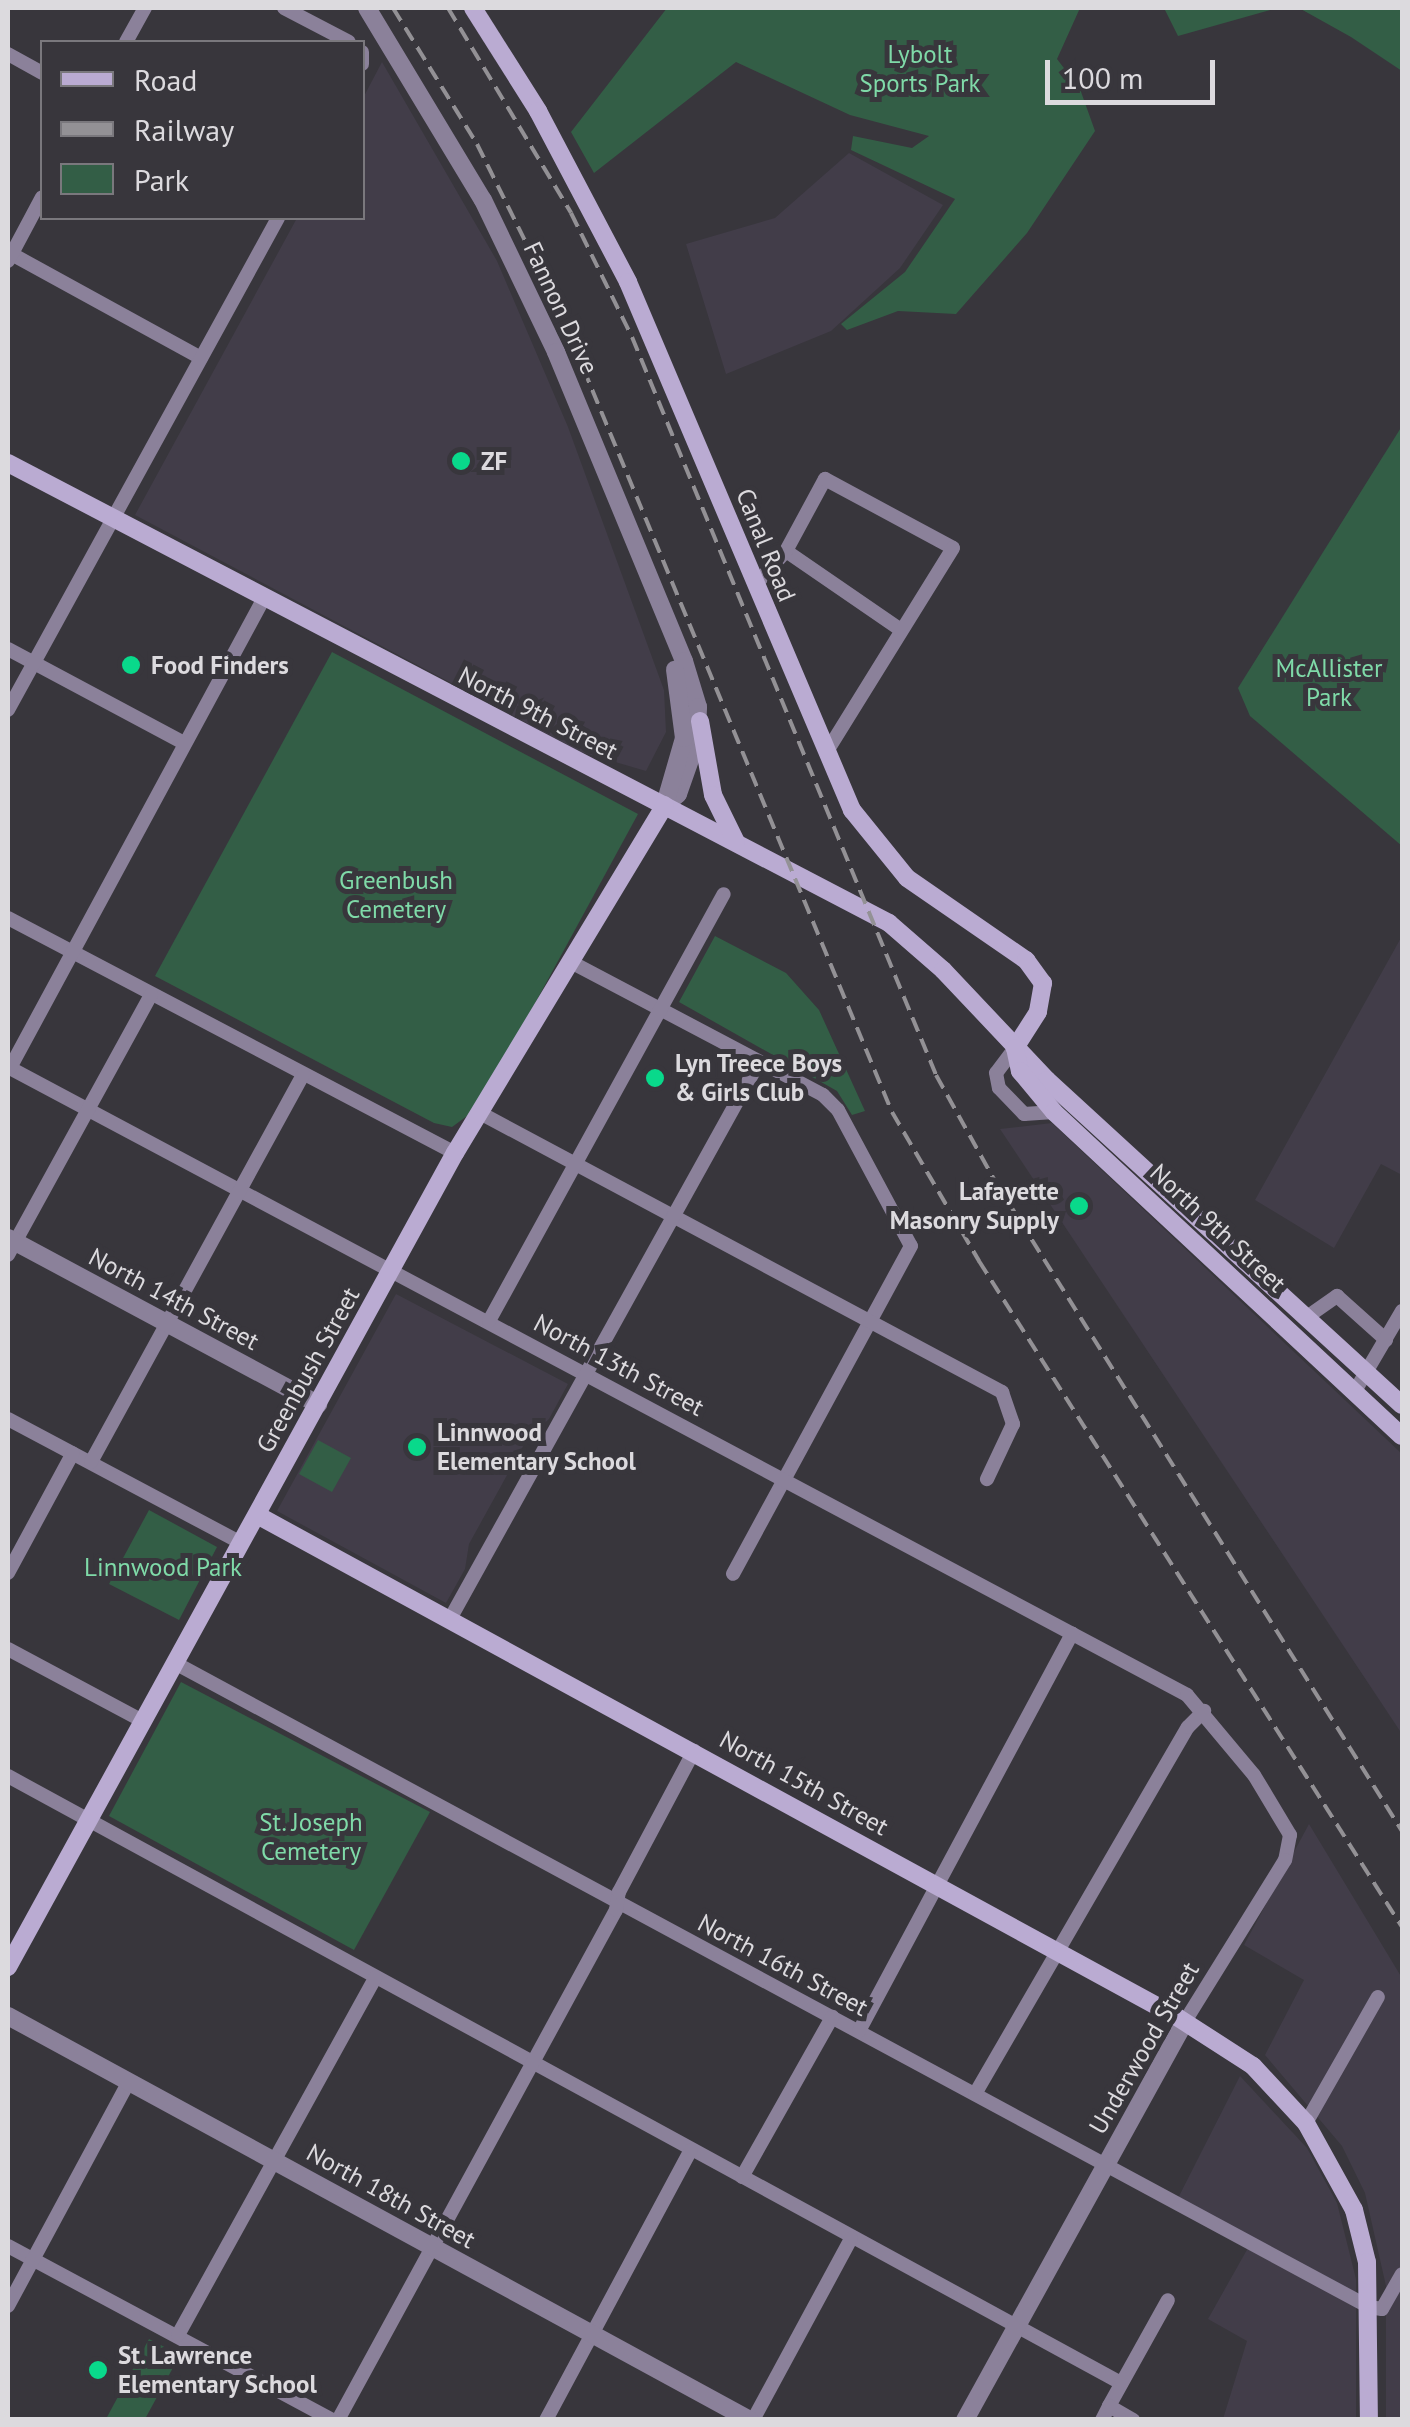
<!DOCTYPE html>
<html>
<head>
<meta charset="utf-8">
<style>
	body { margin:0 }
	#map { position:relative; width:1410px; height:2427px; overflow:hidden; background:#38363c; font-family:"PT Sans",sans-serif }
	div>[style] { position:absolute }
	.built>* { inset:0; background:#423d49 }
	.green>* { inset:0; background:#335e46 }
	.minor>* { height:14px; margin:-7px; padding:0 7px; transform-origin:7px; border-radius:7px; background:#8b819a }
	.tertiary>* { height:18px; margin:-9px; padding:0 9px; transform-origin:9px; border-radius:9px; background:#8b819a }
	.secondary>* { height:18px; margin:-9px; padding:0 9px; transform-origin:9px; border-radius:9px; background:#baabd2 }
	.rail>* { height:4px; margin-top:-2px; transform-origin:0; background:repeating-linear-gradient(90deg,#939195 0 15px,transparent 0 23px) }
	.dots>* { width:28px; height:28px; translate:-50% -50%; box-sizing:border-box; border:5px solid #38363c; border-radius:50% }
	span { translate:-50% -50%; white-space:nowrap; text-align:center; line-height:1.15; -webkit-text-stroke:10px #38363c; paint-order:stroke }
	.park-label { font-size:25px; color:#7fdaa8 }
	.street-label { font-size:25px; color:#dcdade }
	.poi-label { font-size:25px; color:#dcdade; font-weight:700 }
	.left { translate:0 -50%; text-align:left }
	.right { translate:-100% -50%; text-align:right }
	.frame { position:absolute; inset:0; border:10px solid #dcdade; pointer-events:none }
	.legend { position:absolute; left:40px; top:40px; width:325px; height:180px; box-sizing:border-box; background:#38363c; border:2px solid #7a787d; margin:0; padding:12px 18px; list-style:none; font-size:30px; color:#dcdade }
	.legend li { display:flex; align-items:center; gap:20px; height:50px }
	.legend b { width:50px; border:2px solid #7a787d }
	.scale { position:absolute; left:1045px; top:60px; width:170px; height:45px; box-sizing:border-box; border:5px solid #dcdade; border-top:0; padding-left:12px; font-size:30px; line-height:35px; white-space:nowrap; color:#dcdade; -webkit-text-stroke:8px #38363c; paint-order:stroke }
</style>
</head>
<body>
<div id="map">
	<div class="built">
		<div style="clip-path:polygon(382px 62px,497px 261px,568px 427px,664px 690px,666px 732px,646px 771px,581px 752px,135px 515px,297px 218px,362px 218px,363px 98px)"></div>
		<div style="clip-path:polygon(849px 153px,943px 205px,900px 268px,831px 331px,726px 374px,686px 244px,775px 218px)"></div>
		<div style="clip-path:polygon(1402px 936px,1402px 1175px,1381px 1164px,1334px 1248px,1255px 1200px)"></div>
		<div style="clip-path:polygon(1052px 1123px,1402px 1454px,1402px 1734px,1000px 1129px)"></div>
		<div style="clip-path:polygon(396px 1294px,568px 1384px,549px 1419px,527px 1439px,469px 1544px,465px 1569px,446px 1603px,277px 1511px)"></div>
		<div style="clip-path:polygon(1309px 1824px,1402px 1978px,1402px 2419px,1386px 2419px,1386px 2286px,1365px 2193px,1342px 2146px,1265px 2055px,1304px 1980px,1244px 1945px)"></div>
		<div style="clip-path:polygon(1240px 2076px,1307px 2148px,1337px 2203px,1356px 2279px,1356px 2419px,1223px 2419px,1247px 2341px,1208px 2319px,1248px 2248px,1173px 2208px)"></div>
	</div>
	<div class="green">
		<div style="clip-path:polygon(667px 8px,1080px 8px,1057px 59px,1080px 89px,1095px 131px,1027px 233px,956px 314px,898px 311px,847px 330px,841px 324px,905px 272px,955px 199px,851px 150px,853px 136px,912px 148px,929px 136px,850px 115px,736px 62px,594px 173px,571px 132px)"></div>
		<div style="clip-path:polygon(1164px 8px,1277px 8px,1178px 36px)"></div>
		<div style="clip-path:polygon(1299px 8px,1402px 8px,1402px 71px,1351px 37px)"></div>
		<div style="clip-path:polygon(1402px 426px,1402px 846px,1250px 716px,1238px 688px)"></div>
		<div style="clip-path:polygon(332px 652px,638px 814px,478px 1108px,452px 1127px,434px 1123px,155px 976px)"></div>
		<div style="clip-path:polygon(715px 936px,786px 973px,819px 1010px,865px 1111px,852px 1115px,837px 1091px,679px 1002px)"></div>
		<div style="clip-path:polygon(318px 1440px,351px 1458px,332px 1492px,299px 1474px)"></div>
		<div style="clip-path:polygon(149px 1510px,217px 1547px,179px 1620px,109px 1584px)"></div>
		<div style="clip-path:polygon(181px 1682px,430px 1812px,354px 1950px,109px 1816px)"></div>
		<div style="clip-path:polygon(149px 2339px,178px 2354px,175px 2364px,145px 2419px,106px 2419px)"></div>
	</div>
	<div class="minor">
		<div style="left:284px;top:8px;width:73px;rotate:27.6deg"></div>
		<div style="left:126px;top:42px;width:39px;rotate:-61deg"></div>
		<div style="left:362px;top:52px;width:12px;rotate:90deg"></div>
		<div style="left:8px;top:54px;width:39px;rotate:29deg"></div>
		<div style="left:8px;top:252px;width:220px;rotate:28.8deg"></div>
		<div style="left:8px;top:261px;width:72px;rotate:-62deg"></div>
		<div style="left:786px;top:551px;width:136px;rotate:34.5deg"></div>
		<div style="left:755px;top:585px;width:46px;rotate:-47.6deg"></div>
		<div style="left:786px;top:551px;width:82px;rotate:-61.6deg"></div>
		<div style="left:825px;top:479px;width:145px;rotate:28.3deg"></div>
		<div style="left:953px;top:548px;width:241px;rotate:121.8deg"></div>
		<div style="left:8px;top:649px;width:200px;rotate:28.1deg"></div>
		<div style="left:8px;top:710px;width:561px;rotate:-61.24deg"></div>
		<div style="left:8px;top:918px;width:505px;rotate:27.73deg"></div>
		<div style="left:569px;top:961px;width:287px;rotate:27.8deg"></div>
		<div style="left:823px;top:1095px;width:21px;rotate:45deg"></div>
		<div style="left:838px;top:1110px;width:154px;rotate:61.8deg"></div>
		<div style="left:911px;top:1246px;width:373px;rotate:118.5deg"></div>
		<div style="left:1015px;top:1048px;width:31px;rotate:127deg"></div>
		<div style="left:996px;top:1073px;width:15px;rotate:79deg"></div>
		<div style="left:999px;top:1088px;width:36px;rotate:46deg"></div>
		<div style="left:1024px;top:1114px;width:30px;rotate:-4deg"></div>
		<div style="left:8px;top:1067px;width:1336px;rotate:28.04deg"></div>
		<div style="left:1187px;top:1695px;width:104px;rotate:50.1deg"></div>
		<div style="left:1254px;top:1775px;width:70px;rotate:59deg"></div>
		<div style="left:1290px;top:1835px;width:25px;rotate:101deg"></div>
		<div style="left:1285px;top:1860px;width:190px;rotate:121.8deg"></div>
		<div style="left:10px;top:1068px;width:534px;rotate:-61.61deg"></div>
		<div style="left:482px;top:1114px;width:590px;rotate:28.13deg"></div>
		<div style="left:1002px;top:1392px;width:34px;rotate:71deg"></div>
		<div style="left:1013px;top:1424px;width:61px;rotate:115.3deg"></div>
		<div style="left:8px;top:1255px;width:297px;rotate:-61.2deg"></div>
		<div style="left:1307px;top:1317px;width:37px;rotate:-35deg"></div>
		<div style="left:1337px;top:1296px;width:66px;rotate:41.9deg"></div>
		<div style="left:489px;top:1321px;width:487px;rotate:-61.2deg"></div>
		<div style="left:1355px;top:1391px;width:93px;rotate:-59.6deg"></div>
		<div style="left:8px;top:1419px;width:264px;rotate:28deg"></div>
		<div style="left:91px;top:1462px;width:442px;rotate:-61.3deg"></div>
		<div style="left:8px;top:1573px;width:136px;rotate:-61.6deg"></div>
		<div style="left:450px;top:1619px;width:637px;rotate:-60.98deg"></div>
		<div style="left:8px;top:1649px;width:153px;rotate:28.1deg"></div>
		<div style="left:175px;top:1663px;width:1357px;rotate:28.34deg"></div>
		<div style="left:1369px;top:2307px;width:13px;rotate:9deg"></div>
		<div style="left:1382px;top:2309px;width:40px;rotate:-60.3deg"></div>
		<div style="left:8px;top:1776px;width:1268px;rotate:28.61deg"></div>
		<div style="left:859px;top:2031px;width:451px;rotate:-61.8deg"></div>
		<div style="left:975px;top:2094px;width:424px;rotate:-59.9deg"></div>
		<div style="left:1188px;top:1727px;width:23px;rotate:-45deg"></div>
		<div style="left:1306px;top:2123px;width:145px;rotate:-60.3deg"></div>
		<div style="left:742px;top:2177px;width:184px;rotate:-60.6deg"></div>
		<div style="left:8px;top:2246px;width:369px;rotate:28.2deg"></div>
		<div style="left:8px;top:2306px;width:255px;rotate:-61.7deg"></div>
		<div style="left:178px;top:2335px;width:408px;rotate:-61.1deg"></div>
		<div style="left:1109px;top:2406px;width:121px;rotate:-60.9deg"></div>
		<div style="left:338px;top:2420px;width:581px;rotate:-61.41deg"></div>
		<div style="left:616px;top:1910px;width:18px;rotate:-81deg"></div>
		<div style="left:619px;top:1892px;width:160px;rotate:-62deg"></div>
		<div style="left:546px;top:2420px;width:306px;rotate:-61.8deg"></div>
		<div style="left:753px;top:2420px;width:206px;rotate:-61.6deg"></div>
		<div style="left:1102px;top:2420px;width:16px;rotate:-63deg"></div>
		<div style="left:1109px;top:2406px;width:28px;rotate:30deg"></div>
	</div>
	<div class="tertiary">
		<div style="left:367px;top:8px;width:224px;rotate:58.9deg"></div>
		<div style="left:483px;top:200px;width:169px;rotate:64.3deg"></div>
		<div style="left:556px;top:352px;width:334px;rotate:67.5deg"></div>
		<div style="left:684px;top:661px;width:48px;rotate:73.1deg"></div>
		<div style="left:698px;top:707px;width:33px;rotate:92deg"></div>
		<div style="left:697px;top:740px;width:57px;rotate:109.4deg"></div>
		<div style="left:678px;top:794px;width:17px;rotate:140deg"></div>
		<div style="left:665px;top:804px;width:69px;rotate:-73.9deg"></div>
		<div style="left:684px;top:738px;width:69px;rotate:-97.5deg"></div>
		<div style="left:8px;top:1238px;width:352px;rotate:28.2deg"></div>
		<div style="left:8px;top:2016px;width:845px;rotate:28.57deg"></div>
		<div style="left:965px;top:2420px;width:456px;rotate:-61.1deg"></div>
	</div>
	<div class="secondary">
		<div style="left:473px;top:8px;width:122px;rotate:57.7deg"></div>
		<div style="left:538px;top:111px;width:193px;rotate:62.2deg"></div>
		<div style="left:628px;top:282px;width:574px;rotate:67.01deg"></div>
		<div style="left:852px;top:810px;width:87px;rotate:51deg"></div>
		<div style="left:907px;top:878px;width:145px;rotate:34.6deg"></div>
		<div style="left:1026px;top:960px;width:29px;rotate:54deg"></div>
		<div style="left:1043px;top:983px;width:29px;rotate:100deg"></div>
		<div style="left:1038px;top:1012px;width:43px;rotate:122.6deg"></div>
		<div style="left:8px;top:463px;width:994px;rotate:27.57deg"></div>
		<div style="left:889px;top:923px;width:72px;rotate:41deg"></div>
		<div style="left:943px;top:970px;width:151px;rotate:46.6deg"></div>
		<div style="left:1047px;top:1080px;width:481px;rotate:42.5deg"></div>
		<div style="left:700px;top:721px;width:75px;rotate:80deg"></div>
		<div style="left:713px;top:795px;width:52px;rotate:63.9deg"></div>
		<div style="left:1015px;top:1048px;width:24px;rotate:78deg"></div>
		<div style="left:1020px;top:1071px;width:53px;rotate:50.3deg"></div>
		<div style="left:1054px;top:1112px;width:475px;rotate:43deg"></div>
		<div style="left:257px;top:1515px;width:1048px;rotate:28.62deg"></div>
		<div style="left:1177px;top:2017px;width:90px;rotate:32.8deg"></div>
		<div style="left:1253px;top:2066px;width:78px;rotate:47.1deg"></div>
		<div style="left:1306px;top:2123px;width:99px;rotate:61.1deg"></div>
		<div style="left:1354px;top:2210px;width:54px;rotate:76deg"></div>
		<div style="left:1367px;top:2262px;width:158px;rotate:89.3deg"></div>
		<div style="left:8px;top:1967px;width:929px;rotate:-61.23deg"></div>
		<div style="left:455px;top:1153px;width:406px;rotate:-58.9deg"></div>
	</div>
	<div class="rail">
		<div style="left:393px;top:8px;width:160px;rotate:58.3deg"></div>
		<div style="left:477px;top:144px;width:180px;rotate:63.6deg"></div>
		<div style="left:557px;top:305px;width:874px;rotate:67.46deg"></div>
		<div style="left:892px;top:1112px;width:173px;rotate:59.7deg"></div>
		<div style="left:979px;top:1261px;width:789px;rotate:57.58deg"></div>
		<div style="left:448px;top:8px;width:239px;rotate:59deg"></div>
		<div style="left:571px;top:213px;width:138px;rotate:63.8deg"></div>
		<div style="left:632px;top:337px;width:798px;rotate:67.61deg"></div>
		<div style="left:936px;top:1075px;width:121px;rotate:60.9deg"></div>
		<div style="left:995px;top:1181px;width:767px;rotate:57.95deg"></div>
	</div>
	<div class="dots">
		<div style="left:461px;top:461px;background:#09d98b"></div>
		<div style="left:131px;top:665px;background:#09d98b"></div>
		<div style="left:655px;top:1078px;background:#09d98b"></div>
		<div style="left:1079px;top:1206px;background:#09d98b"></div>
		<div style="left:417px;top:1447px;background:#09d98b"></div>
		<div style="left:98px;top:2370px;background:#09d98b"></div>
	</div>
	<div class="park-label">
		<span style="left:920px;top:69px">Lybolt<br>Sports Park</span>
		<span style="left:1329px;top:683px">McAllister<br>Park</span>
		<span style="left:396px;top:895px">Greenbush<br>Cemetery</span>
		<span style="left:163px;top:1567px">Linnwood Park</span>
		<span style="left:311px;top:1837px">St. Joseph<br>Cemetery</span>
	</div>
	<div class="street-label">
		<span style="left:561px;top:308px;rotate:65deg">Fannon Drive</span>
		<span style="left:766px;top:545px;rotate:68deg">Canal Road</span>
		<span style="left:538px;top:713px;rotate:27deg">North 9th Street</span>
		<span style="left:1218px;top:1228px;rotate:43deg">North 9th Street</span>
		<span style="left:174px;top:1299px;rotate:28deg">North 14th Street</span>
		<span style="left:619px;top:1365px;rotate:28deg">North 13th Street</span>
		<span style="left:308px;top:1370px;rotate:-61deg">Greenbush Street</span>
		<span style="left:804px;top:1783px;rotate:29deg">North 15th Street</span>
		<span style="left:783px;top:1965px;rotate:28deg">North 16th Street</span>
		<span style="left:1144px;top:2048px;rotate:-60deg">Underwood Street</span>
		<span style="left:391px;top:2196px;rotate:29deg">North 18th Street</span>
	</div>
	<div class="poi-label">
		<span class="left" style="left:481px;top:461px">ZF</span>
		<span class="left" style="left:151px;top:665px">Food Finders</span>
		<span class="left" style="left:675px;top:1078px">Lyn Treece Boys<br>&amp; Girls Club</span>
		<span class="right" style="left:1059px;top:1206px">Lafayette<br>Masonry Supply</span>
		<span class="left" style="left:437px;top:1447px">Linnwood<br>Elementary School</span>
		<span class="left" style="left:118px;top:2370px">St. Lawrence<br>Elementary School</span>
	</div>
	<div class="frame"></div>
	<ul class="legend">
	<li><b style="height:12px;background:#baabd2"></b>Road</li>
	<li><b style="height:12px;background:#939195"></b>Railway</li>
	<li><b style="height:28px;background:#335e46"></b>Park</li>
	</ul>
	<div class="scale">100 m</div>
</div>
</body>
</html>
